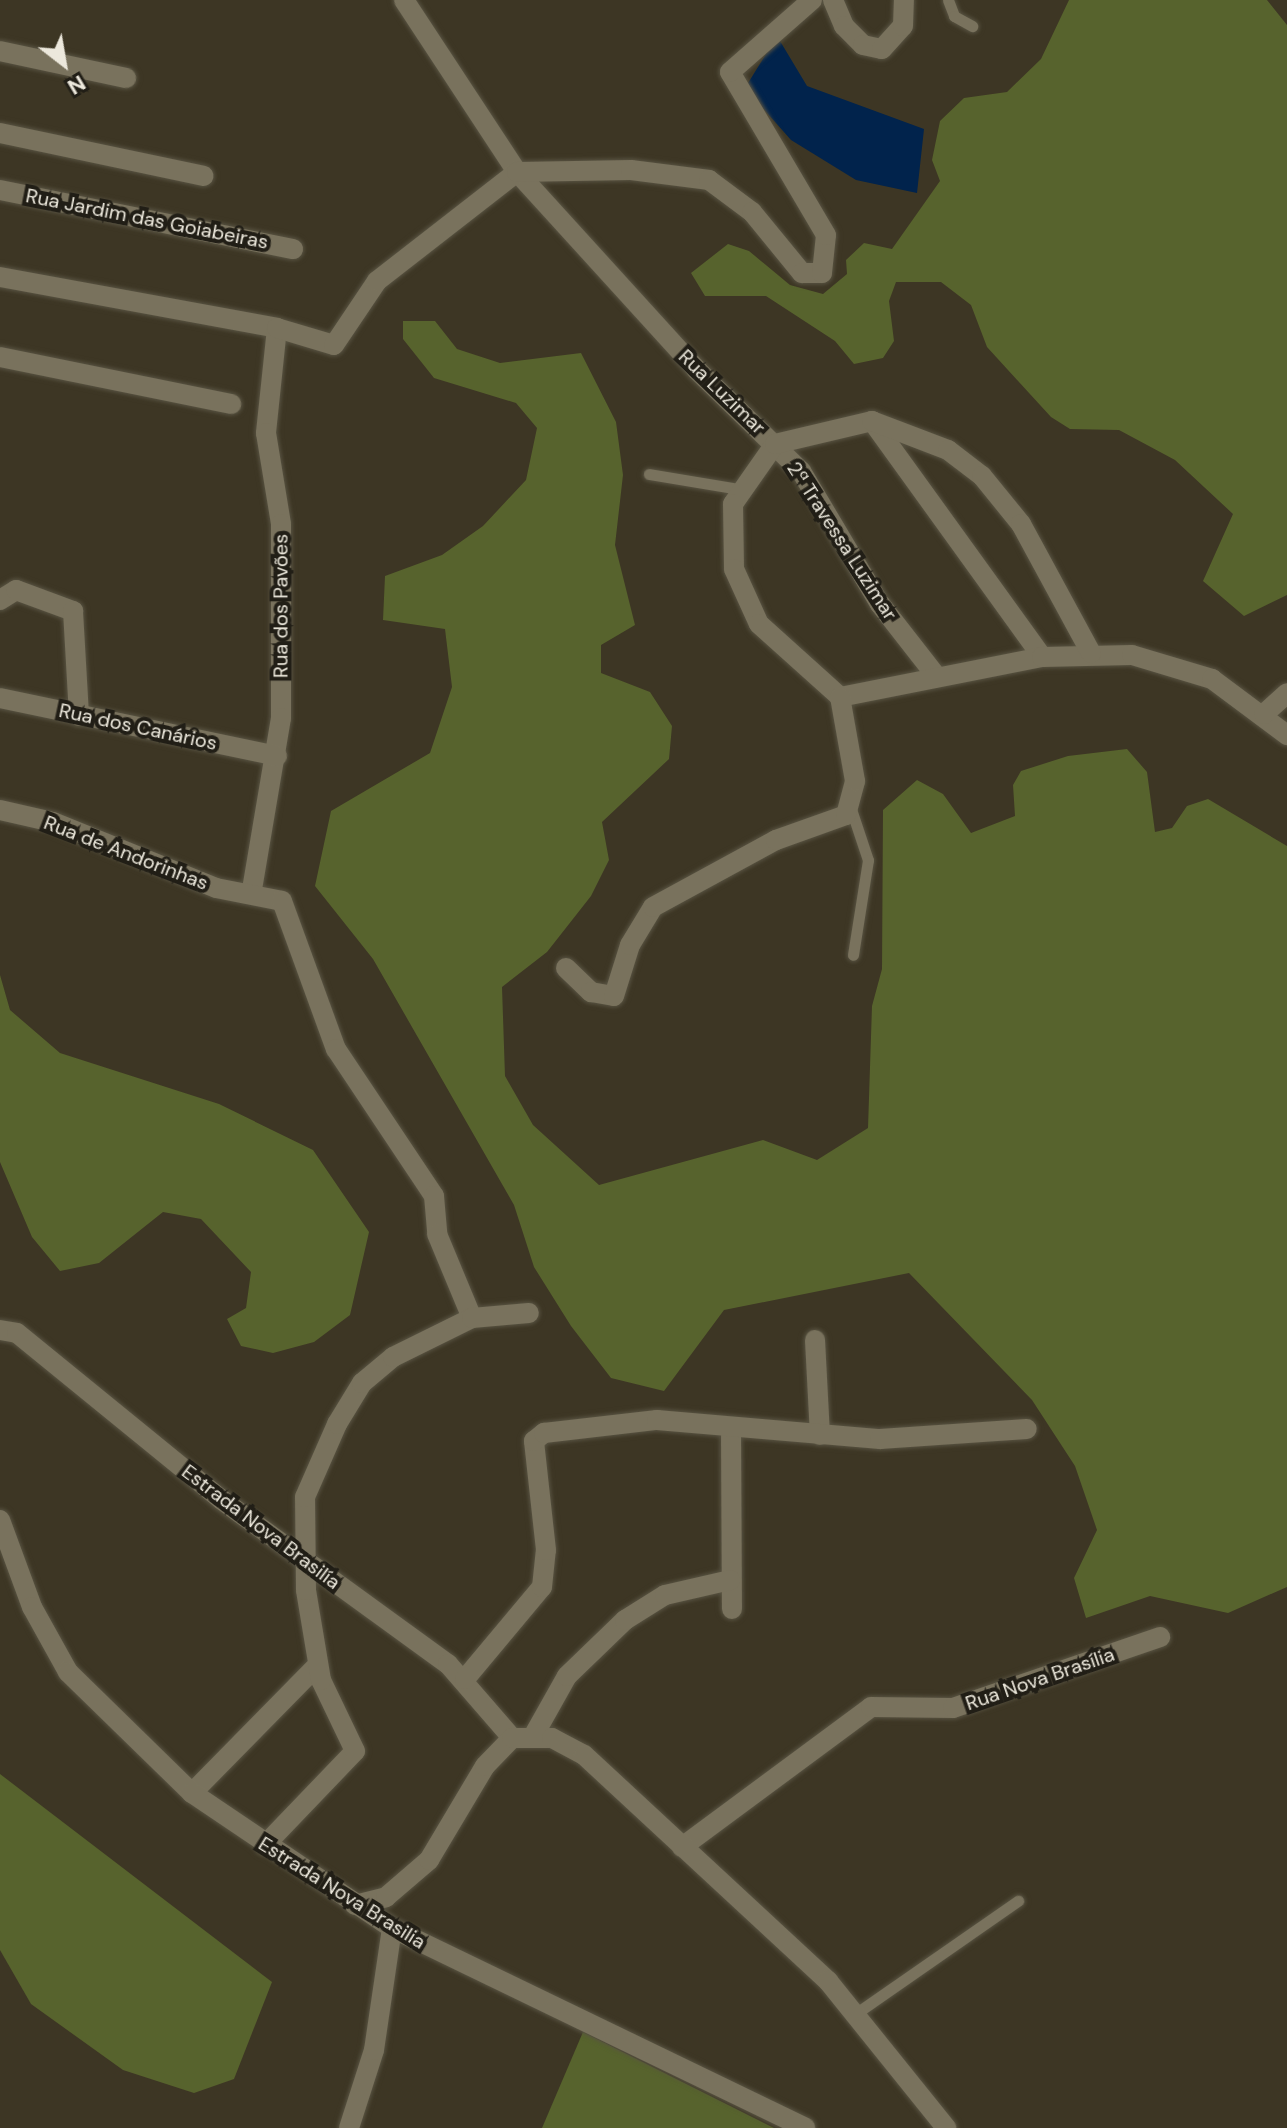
<!DOCTYPE html>
<html>
<head>
<meta charset="utf-8">
<style>
	body { margin:0 }
	#map { position:relative; width:1287px; height:2128px; overflow:hidden; background:#3d3624; font-family:"DM Sans",sans-serif }
	div>[style] { position:absolute }
	.green>* { inset:0; background:#57632d }
	.water>* { inset:0; background:#01234c }
	.roads { filter:drop-shadow(0 0 2px #585342) drop-shadow(0 0 2px #585342) }
	.service>* { height:11px; margin:-5.5px; padding:0 5.5px; transform-origin:5.5px; border-radius:5.5px; background:#79725d }
	.minor>* { height:20px; margin:-10px; padding:0 10px; transform-origin:10px; border-radius:10px; background:#79725d }
	.tertiary>* { height:20px; margin:-10px; padding:0 10px; transform-origin:10px; border-radius:10px; background:#79725d }
	span { translate:-50% -50%; white-space:nowrap; text-align:center; line-height:1.15; -webkit-text-stroke:8px #211e16; paint-order:stroke }
	.street-label { font-size:20px; color:#ece8dc }
	.north { position:absolute; left:24px; top:24px; width:80px; height:80px; -webkit-text-stroke:6px #211e16; paint-order:stroke; rotate:149deg; font-size:22px; font-weight:700; line-height:32px; text-align:center; color:#ece8dc }
	.north::after { content:''; display:block; margin:auto; width:28px; height:36px; background:#ece8dc; clip-path:polygon(50% 0,100% 100%,50% 72%,0 100%) }
</style>
</head>
<body>
<div id="map">
	<div class="green">
		<div style="clip-path:polygon(1069px 0,1267px 0,1287px 25px,1287px 595px,1244px 616px,1203px 581px,1233px 514px,1175px 460px,1119px 430px,1070px 429px,1051px 417px,987px 347px,971px 305px,941px 282px,896px 282px,889px 301px,894px 341px,883px 358px,854px 364px,835px 341px,766px 296px,705px 296px,691px 273px,728px 244px,749px 251px,790px 285px,823px 294px,847px 274px,846px 260px,864px 243px,892px 249px,940px 181px,932px 160px,940px 121px,964px 98px,1007px 92px,1041px 59px)"></div>
		<div style="clip-path:polygon(403px 321px,435px 321px,457px 349px,500px 363px,581px 353px,616px 422px,623px 475px,615px 545px,635px 625px,601px 645px,601px 673px,650px 692px,672px 726px,669px 759px,602px 822px,609px 860px,591px 896px,547px 952px,502px 987px,505px 1076px,533px 1125px,599px 1185px,763px 1140px,817px 1160px,868px 1128px,872px 1006px,882px 969px,883px 810px,917px 780px,943px 794px,971px 833px,1015px 816px,1013px 785px,1021px 771px,1068px 756px,1127px 749px,1147px 772px,1155px 832px,1172px 828px,1187px 806px,1208px 799px,1287px 846px,1287px 1587px,1228px 1613px,1150px 1596px,1086px 1618px,1074px 1578px,1097px 1530px,1075px 1466px,1032px 1400px,909px 1273px,724px 1310px,664px 1391px,611px 1378px,571px 1326px,534px 1267px,514px 1205px,373px 959px,315px 886px,331px 811px,430px 753px,452px 687px,445px 629px,383px 620px,385px 576px,442px 555px,483px 526px,526px 480px,537px 428px,516px 403px,434px 378px,403px 339px)"></div>
		<div style="clip-path:polygon(0 975px,10px 1010px,60px 1053px,219px 1104px,313px 1150px,369px 1232px,350px 1315px,314px 1342px,273px 1353px,241px 1346px,227px 1319px,246px 1308px,251px 1272px,201px 1219px,163px 1212px,99px 1263px,60px 1271px,32px 1237px,0 1162px)"></div>
		<div style="clip-path:polygon(0 1774px,272px 1982px,234px 2079px,194px 2093px,123px 2070px,31px 2004px,0 1950px)"></div>
		<div style="clip-path:polygon(583px 2032px,774px 2128px,542px 2128px)"></div>
	</div>
	<div class="water">
		<div style="clip-path:polygon(777px 36px,807px 86px,924px 129px,917px 193px,856px 180px,791px 140px,745px 88px)"></div>
	</div>
	<div class="roads">
		<div class="service">
			<div style="left:948px;top:0;width:17px;rotate:69deg"></div>
			<div style="left:954px;top:16px;width:21px;rotate:29deg"></div>
			<div style="left:649px;top:474px;width:91px;rotate:9.5deg"></div>
			<div style="left:851px;top:809px;width:54px;rotate:71.6deg"></div>
			<div style="left:868px;top:860px;width:96px;rotate:99deg"></div>
			<div style="left:858px;top:2012px;width:195px;rotate:-34.8deg"></div>
		</div>
		<div class="minor">
			<div style="left:404px;top:0;width:206px;rotate:56.7deg"></div>
			<div style="left:517px;top:172px;width:268px;rotate:47.7deg"></div>
			<div style="left:697px;top:370px;width:145px;rotate:44.2deg"></div>
			<div style="left:801px;top:471px;width:155px;rotate:59.3deg"></div>
			<div style="left:880px;top:604px;width:93px;rotate:52deg"></div>
			<div style="left:833px;top:0;width:28px;rotate:67deg"></div>
			<div style="left:844px;top:26px;width:27px;rotate:45deg"></div>
			<div style="left:863px;top:45px;width:19px;rotate:12deg"></div>
			<div style="left:882px;top:49px;width:31px;rotate:-48deg"></div>
			<div style="left:903px;top:26px;width:26px;rotate:-88deg"></div>
			<div style="left:0;top:51px;width:129px;rotate:12.1deg"></div>
			<div style="left:0;top:133px;width:208px;rotate:11.9deg"></div>
			<div style="left:0;top:190px;width:299px;rotate:11.4deg"></div>
			<div style="left:0;top:277px;width:282px;rotate:10.4deg"></div>
			<div style="left:277px;top:328px;width:106px;rotate:96deg"></div>
			<div style="left:266px;top:433px;width:92px;rotate:80.6deg"></div>
			<div style="left:281px;top:524px;width:194px;rotate:90deg"></div>
			<div style="left:281px;top:718px;width:173px;rotate:99.6deg"></div>
			<div style="left:277px;top:328px;width:59px;rotate:16.6deg"></div>
			<div style="left:334px;top:345px;width:77px;rotate:-56.1deg"></div>
			<div style="left:377px;top:281px;width:177px;rotate:-37.9deg"></div>
			<div style="left:517px;top:172px;width:114px;rotate:-1deg"></div>
			<div style="left:631px;top:170px;width:79px;rotate:7.3deg"></div>
			<div style="left:709px;top:180px;width:54px;rotate:36.7deg"></div>
			<div style="left:752px;top:212px;width:79px;rotate:50.7deg"></div>
			<div style="left:802px;top:273px;width:20px"></div>
			<div style="left:822px;top:273px;width:38px;rotate:-84deg"></div>
			<div style="left:826px;top:235px;width:189px;rotate:-120.5deg"></div>
			<div style="left:730px;top:72px;width:109px;rotate:-41.3deg"></div>
			<div style="left:0;top:357px;width:236px;rotate:11.5deg"></div>
			<div style="left:872px;top:421px;width:291px;rotate:54.2deg"></div>
			<div style="left:775px;top:444px;width:73px;rotate:125deg"></div>
			<div style="left:733px;top:504px;width:65px;rotate:89.1deg"></div>
			<div style="left:734px;top:569px;width:60px;rotate:65.6deg"></div>
			<div style="left:759px;top:624px;width:109px;rotate:42deg"></div>
			<div style="left:840px;top:697px;width:206px;rotate:-11.2deg"></div>
			<div style="left:1042px;top:657px;width:90px;rotate:-1.3deg"></div>
			<div style="left:1132px;top:655px;width:84px;rotate:16.7deg"></div>
			<div style="left:1212px;top:679px;width:94px;rotate:36.7deg"></div>
			<div style="left:775px;top:444px;width:100px;rotate:-13.3deg"></div>
			<div style="left:872px;top:421px;width:81px;rotate:20.9deg"></div>
			<div style="left:948px;top:450px;width:43px;rotate:37.4deg"></div>
			<div style="left:982px;top:476px;width:62px;rotate:50.9deg"></div>
			<div style="left:1021px;top:524px;width:147px;rotate:61.5deg"></div>
			<div style="left:0;top:600px;width:19px;rotate:-32deg"></div>
			<div style="left:16px;top:590px;width:61px;rotate:20.2deg"></div>
			<div style="left:73px;top:611px;width:105px;rotate:86.7deg"></div>
			<div style="left:0;top:698px;width:283px;rotate:11.8deg"></div>
			<div style="left:1264px;top:714px;width:31px;rotate:-42deg"></div>
			<div style="left:0;top:810px;width:54px;rotate:12.8deg"></div>
			<div style="left:53px;top:822px;width:176px;rotate:22deg"></div>
			<div style="left:216px;top:888px;width:67px;rotate:11.1deg"></div>
			<div style="left:282px;top:901px;width:158px;rotate:70deg"></div>
			<div style="left:336px;top:1049px;width:177px;rotate:56.3deg"></div>
			<div style="left:434px;top:1196px;width:38px;rotate:85deg"></div>
			<div style="left:437px;top:1234px;width:91px;rotate:67.4deg"></div>
			<div style="left:566px;top:968px;width:35px;rotate:44deg"></div>
			<div style="left:591px;top:992px;width:23px;rotate:10deg"></div>
			<div style="left:614px;top:996px;width:53px;rotate:-72.6deg"></div>
			<div style="left:630px;top:945px;width:44px;rotate:-58.8deg"></div>
			<div style="left:653px;top:907px;width:140px;rotate:-28.6deg"></div>
			<div style="left:776px;top:840px;width:74px;rotate:-19.7deg"></div>
			<div style="left:846px;top:815px;width:35px;rotate:-75deg"></div>
			<div style="left:855px;top:781px;width:85px;rotate:-100.1deg"></div>
			<div style="left:0;top:1330px;width:17px;rotate:10deg"></div>
			<div style="left:17px;top:1333px;width:264px;rotate:39.2deg"></div>
			<div style="left:222px;top:1500px;width:279px;rotate:36deg"></div>
			<div style="left:448px;top:1664px;width:98px;rotate:49.1deg"></div>
			<div style="left:815px;top:1340px;width:95px;rotate:87deg"></div>
			<div style="left:731px;top:1428px;width:181px;rotate:89.7deg"></div>
			<div style="left:465px;top:1679px;width:120px;rotate:-50.1deg"></div>
			<div style="left:542px;top:1587px;width:37px;rotate:-84deg"></div>
			<div style="left:546px;top:1550px;width:110px;rotate:-96.3deg"></div>
			<div style="left:534px;top:1441px;width:13px;rotate:-39deg"></div>
			<div style="left:544px;top:1433px;width:114px;rotate:-6.6deg"></div>
			<div style="left:657px;top:1420px;width:224px;rotate:4.9deg"></div>
			<div style="left:880px;top:1439px;width:147px;rotate:-3.9deg"></div>
			<div style="left:535px;top:1733px;width:65px;rotate:-60.7deg"></div>
			<div style="left:567px;top:1676px;width:81px;rotate:-44deg"></div>
			<div style="left:625px;top:1620px;width:47px;rotate:-32deg"></div>
			<div style="left:665px;top:1595px;width:67px;rotate:-13deg"></div>
			<div style="left:192px;top:1793px;width:178px;rotate:-45.5deg"></div>
			<div style="left:265px;top:1845px;width:130px;rotate:-46.2deg"></div>
			<div style="left:355px;top:1751px;width:79px;rotate:-115.6deg"></div>
			<div style="left:321px;top:1680px;width:91px;rotate:-99.5deg"></div>
			<div style="left:306px;top:1590px;width:93px;rotate:-90.6deg"></div>
			<div style="left:305px;top:1497px;width:80px;rotate:-66.3deg"></div>
			<div style="left:337px;top:1424px;width:48px;rotate:-58.6deg"></div>
			<div style="left:362px;top:1383px;width:40px;rotate:-40deg"></div>
			<div style="left:393px;top:1357px;width:88px;rotate:-26.3deg"></div>
			<div style="left:472px;top:1318px;width:57px;rotate:-5deg"></div>
			<div style="left:682px;top:1847px;width:235px;rotate:-36.5deg"></div>
			<div style="left:871px;top:1707px;width:82px;rotate:0.7deg"></div>
			<div style="left:953px;top:1708px;width:219px;rotate:-18.9deg"></div>
			<div style="left:349px;top:2128px;width:82px;rotate:-72.2deg"></div>
			<div style="left:374px;top:2050px;width:123px;rotate:-81.6deg"></div>
		</div>
		<div class="tertiary">
			<div style="left:0;top:1520px;width:93px;rotate:69.8deg"></div>
			<div style="left:32px;top:1607px;width:74px;rotate:61deg"></div>
			<div style="left:68px;top:1672px;width:173px;rotate:44.3deg"></div>
			<div style="left:192px;top:1793px;width:241px;rotate:34deg"></div>
			<div style="left:392px;top:1928px;width:459px;rotate:25.8deg"></div>
			<div style="left:355px;top:1905px;width:32px;rotate:-14deg"></div>
			<div style="left:386px;top:1897px;width:57px;rotate:-40.7deg"></div>
			<div style="left:429px;top:1860px;width:109px;rotate:-59.2deg"></div>
			<div style="left:485px;top:1766px;width:39px;rotate:-46deg"></div>
			<div style="left:512px;top:1738px;width:40px"></div>
			<div style="left:552px;top:1738px;width:36px;rotate:28deg"></div>
			<div style="left:584px;top:1755px;width:333px;rotate:42.8deg"></div>
			<div style="left:828px;top:1981px;width:189px;rotate:51.2deg"></div>
		</div>
	</div>
	<div class="street-label">
		<span style="left:147px;top:219px;rotate:11deg">Rua Jardim das Goiabeiras</span>
		<span style="left:722px;top:392px;rotate:44deg">Rua Luzimar</span>
		<span style="left:842px;top:541px;rotate:57deg">2ª Travessa Luzimar</span>
		<span style="left:281px;top:606px;rotate:-90deg">Rua dos Pavões</span>
		<span style="left:138px;top:727px;rotate:12deg">Rua dos Canários</span>
		<span style="left:126px;top:853px;rotate:21deg">Rua de Andorinhas</span>
		<span style="left:261px;top:1527px;rotate:37deg">Estrada Nova Brasilía</span>
		<span style="left:1040px;top:1679px;rotate:-19deg">Rua Nova Brasília</span>
		<span style="left:342px;top:1893px;rotate:32deg">Estrada Nova Brasilia</span>
	</div>
	<div class="north">N</div>
</div>
</body>
</html>
